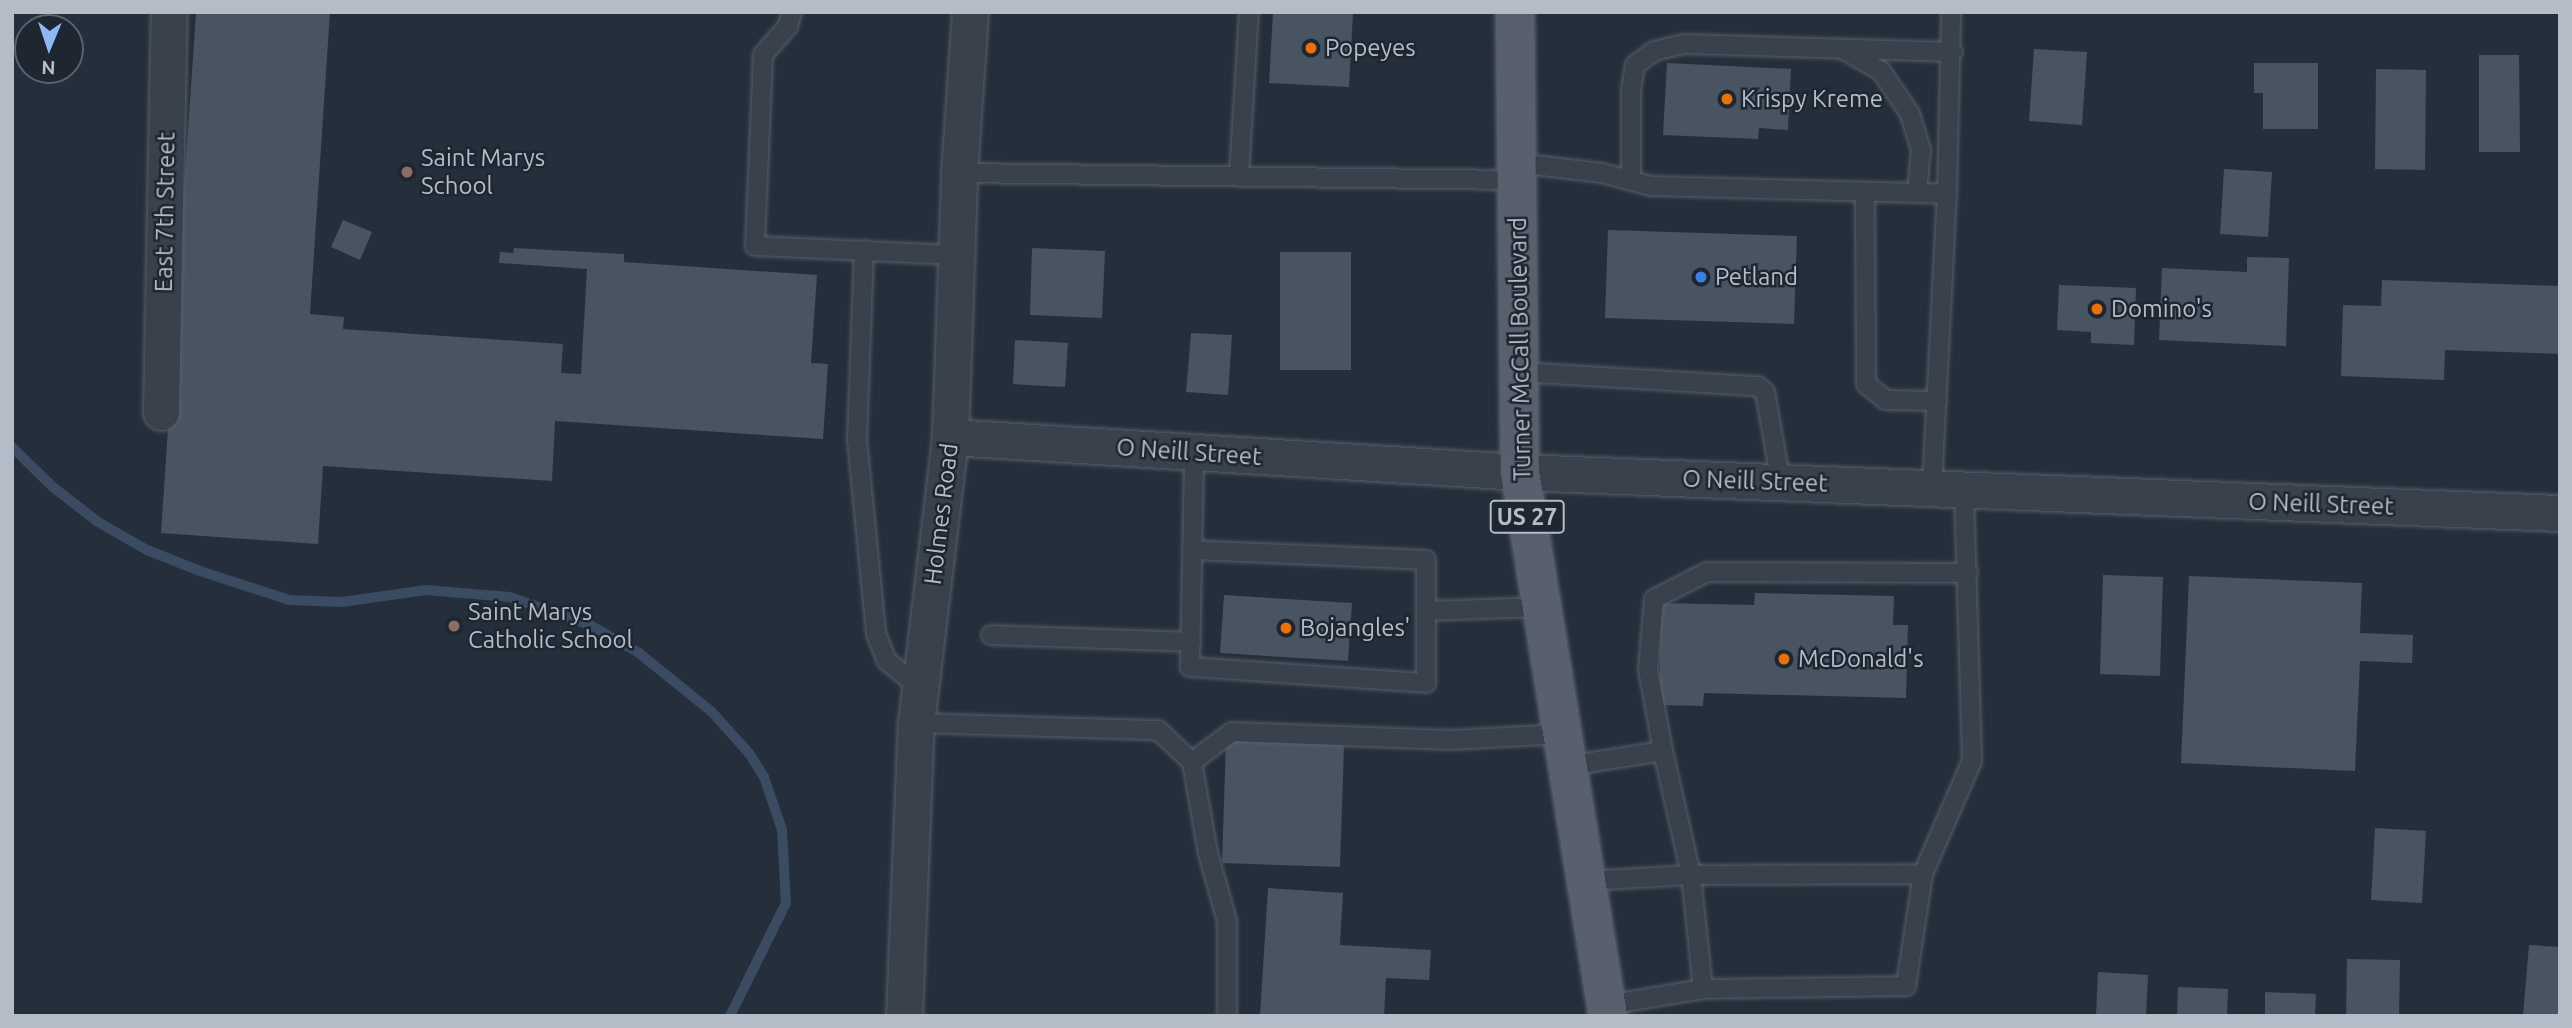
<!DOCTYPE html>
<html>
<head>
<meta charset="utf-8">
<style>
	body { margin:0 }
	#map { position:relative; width:2572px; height:1028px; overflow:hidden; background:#252f3b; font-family:Ubuntu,sans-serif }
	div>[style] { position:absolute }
	.stream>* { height:10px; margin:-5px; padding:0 5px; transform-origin:5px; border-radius:5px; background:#3a4b62 }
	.building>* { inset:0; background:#485462 }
	.roads { filter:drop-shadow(0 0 2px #575f6a) drop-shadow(0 0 2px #575f6a) }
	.lane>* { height:18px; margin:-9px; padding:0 9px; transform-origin:9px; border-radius:9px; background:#38414c }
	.street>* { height:35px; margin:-17.5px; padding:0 17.5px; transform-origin:17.5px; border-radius:17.5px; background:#38414c }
	.primary>* { height:38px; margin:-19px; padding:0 19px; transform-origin:19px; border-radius:19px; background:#57606c }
	.dots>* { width:19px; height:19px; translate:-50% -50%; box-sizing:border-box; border:4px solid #1e2631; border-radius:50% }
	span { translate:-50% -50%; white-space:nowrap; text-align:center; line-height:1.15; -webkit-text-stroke:5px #1e2631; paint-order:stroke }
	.shield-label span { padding:2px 5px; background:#1e2631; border:2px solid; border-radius:5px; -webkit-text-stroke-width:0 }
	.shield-label { font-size:23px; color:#b4bcc7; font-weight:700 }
	.poi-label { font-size:24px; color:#b4bcc7 }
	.left { translate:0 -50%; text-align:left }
	.street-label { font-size:24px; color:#b4bcc7 }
	.frame { position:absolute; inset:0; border:14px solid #b4bcc7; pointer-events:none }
	.north { position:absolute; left:14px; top:14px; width:70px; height:70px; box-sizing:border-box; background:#1e2631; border:2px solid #5a626d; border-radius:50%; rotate:182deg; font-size:19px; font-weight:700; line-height:28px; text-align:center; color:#b4bcc7 }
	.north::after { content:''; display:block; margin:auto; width:24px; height:32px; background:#8fb8f2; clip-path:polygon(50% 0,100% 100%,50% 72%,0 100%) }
</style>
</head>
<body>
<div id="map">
	<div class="stream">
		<div style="left:12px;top:447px;width:57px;rotate:44.3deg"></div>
		<div style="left:53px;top:487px;width:57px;rotate:37.9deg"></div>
		<div style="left:98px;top:522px;width:56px;rotate:29.7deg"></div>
		<div style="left:147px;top:550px;width:57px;rotate:21.6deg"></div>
		<div style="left:200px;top:571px;width:94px;rotate:18deg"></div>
		<div style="left:289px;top:600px;width:53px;rotate:2.2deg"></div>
		<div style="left:342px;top:602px;width:85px;rotate:-8.1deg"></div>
		<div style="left:426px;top:590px;width:84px;rotate:4.8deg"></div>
		<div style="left:510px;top:597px;width:85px;rotate:19.3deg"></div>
		<div style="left:590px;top:625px;width:56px;rotate:29.7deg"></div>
		<div style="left:639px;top:653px;width:92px;rotate:38.9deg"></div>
		<div style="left:711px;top:711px;width:57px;rotate:47.9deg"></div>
		<div style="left:749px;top:753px;width:28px;rotate:58deg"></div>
		<div style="left:764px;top:777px;width:56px;rotate:71.2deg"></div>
		<div style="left:782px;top:830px;width:73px;rotate:86.9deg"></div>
		<div style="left:786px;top:903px;width:126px;rotate:116.4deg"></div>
	</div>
	<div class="building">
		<div style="clip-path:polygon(196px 12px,330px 12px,310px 314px,344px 317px,343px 329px,563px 344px,561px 373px,581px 374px,587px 269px,499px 263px,500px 252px,513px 253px,514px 248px,624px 254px,624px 262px,817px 275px,811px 363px,828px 364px,823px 439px,555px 421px,552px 481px,323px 466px,318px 544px,161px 533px)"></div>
		<div style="clip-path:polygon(1273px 12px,1353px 12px,1349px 87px,1269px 83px)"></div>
		<div style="clip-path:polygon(2034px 49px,2087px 52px,2082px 125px,2029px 121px)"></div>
		<div style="clip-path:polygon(2479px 55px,2519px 55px,2520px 152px,2479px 152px)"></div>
		<div style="clip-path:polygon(1667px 63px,1791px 69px,1788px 130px,1759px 128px,1758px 139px,1663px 135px)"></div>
		<div style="clip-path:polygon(2254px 63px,2318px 63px,2318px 129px,2263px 129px,2263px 93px,2254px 93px)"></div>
		<div style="clip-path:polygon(2376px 69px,2426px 70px,2425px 170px,2375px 169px)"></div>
		<div style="clip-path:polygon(2224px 169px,2272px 172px,2268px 237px,2220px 234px)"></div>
		<div style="clip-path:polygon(343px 220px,372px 232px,360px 260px,331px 247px)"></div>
		<div style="clip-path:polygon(1608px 230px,1797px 236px,1794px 324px,1605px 318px)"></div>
		<div style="clip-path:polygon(1032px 248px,1105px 251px,1102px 318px,1030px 315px)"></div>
		<div style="clip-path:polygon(1280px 252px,1351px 252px,1351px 370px,1280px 370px)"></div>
		<div style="clip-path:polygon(2247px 257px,2289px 258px,2286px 346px,2159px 340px,2162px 268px,2247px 272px)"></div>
		<div style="clip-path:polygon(2382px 280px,2560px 286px,2560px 354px,2445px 350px,2444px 380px,2341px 376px,2343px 305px,2381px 306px)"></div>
		<div style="clip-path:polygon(2059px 285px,2136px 288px,2134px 345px,2091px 343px,2091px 332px,2057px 330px)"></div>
		<div style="clip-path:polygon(1191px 333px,1232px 335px,1228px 395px,1186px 392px)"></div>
		<div style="clip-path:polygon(1015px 340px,1068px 343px,1065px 387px,1013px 384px)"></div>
		<div style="clip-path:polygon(2103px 575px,2163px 577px,2160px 676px,2100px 674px)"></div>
		<div style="clip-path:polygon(2189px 576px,2362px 583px,2360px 633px,2413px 635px,2412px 663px,2360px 661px,2355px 771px,2181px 763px)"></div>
		<div style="clip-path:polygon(1755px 593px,1894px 596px,1893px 625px,1908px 625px,1906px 698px,1704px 693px,1703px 706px,1659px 705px,1661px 603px,1754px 605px)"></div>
		<div style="clip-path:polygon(1224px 595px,1352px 603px,1348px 661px,1220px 653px)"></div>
		<div style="clip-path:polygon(1226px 741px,1344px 745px,1340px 867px,1222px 863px)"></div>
		<div style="clip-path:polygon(2375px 828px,2426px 831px,2422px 903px,2371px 900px)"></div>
		<div style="clip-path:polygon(1268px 888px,1343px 893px,1340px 945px,1431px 950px,1429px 980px,1386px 978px,1384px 1016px,1260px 1016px)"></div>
		<div style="clip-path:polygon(2529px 945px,2560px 947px,2560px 1016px,2523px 1016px)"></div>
		<div style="clip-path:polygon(2347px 959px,2400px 960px,2399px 1016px,2346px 1016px)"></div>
		<div style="clip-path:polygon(2098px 972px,2148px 975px,2146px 1016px,2096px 1016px)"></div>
		<div style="clip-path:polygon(2178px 987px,2228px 989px,2227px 1016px,2177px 1016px)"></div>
		<div style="clip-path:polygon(2265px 992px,2316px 994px,2315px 1016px,2265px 1016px)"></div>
	</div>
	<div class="roads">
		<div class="lane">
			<div style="left:792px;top:12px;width:15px;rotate:106deg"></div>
			<div style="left:788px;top:26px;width:38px;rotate:131deg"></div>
			<div style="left:763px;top:55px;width:191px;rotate:92.4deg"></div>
			<div style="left:755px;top:246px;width:201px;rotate:2.6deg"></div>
			<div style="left:1844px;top:50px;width:43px;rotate:29.6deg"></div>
			<div style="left:1881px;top:71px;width:52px;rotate:56deg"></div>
			<div style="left:1910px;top:114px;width:37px;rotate:73deg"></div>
			<div style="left:1921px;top:149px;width:44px;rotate:95.2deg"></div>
			<div style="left:1517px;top:163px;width:86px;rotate:6.7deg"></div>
			<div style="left:1602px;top:173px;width:51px;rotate:14.9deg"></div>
			<div style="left:1651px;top:186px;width:296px;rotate:1.5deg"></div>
			<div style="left:1947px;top:194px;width:182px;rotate:-88.7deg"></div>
			<div style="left:959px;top:173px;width:558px;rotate:0.72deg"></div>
			<div style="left:1239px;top:175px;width:163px;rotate:-86.5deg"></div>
			<div style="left:1631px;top:180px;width:90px;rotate:-90deg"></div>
			<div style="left:1631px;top:90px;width:25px;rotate:-81deg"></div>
			<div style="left:1635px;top:65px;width:24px;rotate:-36deg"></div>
			<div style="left:1654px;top:51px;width:32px;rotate:-13deg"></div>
			<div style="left:1685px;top:44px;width:268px;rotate:1.7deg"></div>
			<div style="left:1865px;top:192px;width:192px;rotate:89.7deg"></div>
			<div style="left:1866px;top:384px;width:26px;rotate:39deg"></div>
			<div style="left:1886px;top:400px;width:51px;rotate:1.1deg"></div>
			<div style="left:864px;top:250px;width:189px;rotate:92.1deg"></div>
			<div style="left:857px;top:439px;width:196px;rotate:84.4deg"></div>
			<div style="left:876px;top:634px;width:29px;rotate:68deg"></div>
			<div style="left:887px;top:661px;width:43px;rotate:39.3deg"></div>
			<div style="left:1519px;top:372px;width:239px;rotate:3.4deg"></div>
			<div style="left:1758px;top:386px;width:9px;rotate:41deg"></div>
			<div style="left:1765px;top:392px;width:92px;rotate:80deg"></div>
			<div style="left:1932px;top:488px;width:294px;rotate:-87.1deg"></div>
			<div style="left:1192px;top:550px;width:234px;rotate:2.4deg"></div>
			<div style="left:1426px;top:560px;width:123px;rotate:90deg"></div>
			<div style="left:1426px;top:683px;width:237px;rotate:-176.1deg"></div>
			<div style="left:1190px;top:667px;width:215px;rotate:-88.9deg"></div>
			<div style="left:1426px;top:611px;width:116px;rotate:-2deg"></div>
			<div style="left:991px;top:635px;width:200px;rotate:2deg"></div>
			<div style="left:916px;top:723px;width:242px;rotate:1.7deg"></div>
			<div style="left:1158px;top:730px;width:47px;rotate:43.3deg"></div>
			<div style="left:1192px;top:762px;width:92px;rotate:80deg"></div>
			<div style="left:1208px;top:853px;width:71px;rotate:74.4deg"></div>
			<div style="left:1227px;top:921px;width:95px;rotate:90deg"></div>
			<div style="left:1663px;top:751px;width:83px;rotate:-100.4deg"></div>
			<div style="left:1648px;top:669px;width:70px;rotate:-85.1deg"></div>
			<div style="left:1654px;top:599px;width:59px;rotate:-27deg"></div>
			<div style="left:1707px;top:572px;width:261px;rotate:0.2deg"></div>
			<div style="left:1192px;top:762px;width:50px;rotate:-36.9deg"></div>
			<div style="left:1232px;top:732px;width:219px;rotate:2.1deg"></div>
			<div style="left:1451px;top:740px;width:112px;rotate:-3.1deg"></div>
			<div style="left:1567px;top:766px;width:97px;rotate:-8.9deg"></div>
			<div style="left:1663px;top:751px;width:127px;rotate:77.3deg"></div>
			<div style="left:1691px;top:875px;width:115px;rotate:84deg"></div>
			<div style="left:1703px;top:989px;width:98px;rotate:170.6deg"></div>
			<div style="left:1586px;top:881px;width:105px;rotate:-3.3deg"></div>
			<div style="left:1691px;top:875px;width:232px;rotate:-0.2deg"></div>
			<div style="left:1703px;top:989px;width:203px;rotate:-0.8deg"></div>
			<div style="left:1906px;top:986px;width:113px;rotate:-81.4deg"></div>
			<div style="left:1923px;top:874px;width:123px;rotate:-66.6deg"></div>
			<div style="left:1972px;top:761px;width:271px;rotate:-91.7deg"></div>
		</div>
		<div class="street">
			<div style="left:161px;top:412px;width:400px;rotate:-88.9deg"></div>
			<div style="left:950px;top:437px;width:571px;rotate:3.51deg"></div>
			<div style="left:1520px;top:472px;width:1041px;rotate:2.26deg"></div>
			<div style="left:904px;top:1016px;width:293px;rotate:-87.7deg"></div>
			<div style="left:916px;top:723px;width:288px;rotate:-83.2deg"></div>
			<div style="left:950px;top:437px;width:264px;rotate:-88deg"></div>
			<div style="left:959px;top:173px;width:161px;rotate:-86.1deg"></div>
		</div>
		<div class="primary">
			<div style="left:1515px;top:12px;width:460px;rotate:89.4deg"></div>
			<div style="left:1520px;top:472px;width:551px;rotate:80.81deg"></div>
		</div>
	</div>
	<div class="dots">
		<div style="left:1311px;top:48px;background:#e8710a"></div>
		<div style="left:1727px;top:99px;background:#e8710a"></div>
		<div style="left:407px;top:172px;background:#8d6e63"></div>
		<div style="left:1701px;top:277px;background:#3f7fe0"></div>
		<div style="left:2097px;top:309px;background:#e8710a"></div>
		<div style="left:454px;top:626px;background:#8d6e63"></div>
		<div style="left:1286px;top:628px;background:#e8710a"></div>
		<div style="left:1784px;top:659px;background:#e8710a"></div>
	</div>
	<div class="shield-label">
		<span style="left:1527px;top:517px">US 27</span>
	</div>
	<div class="poi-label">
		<span class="left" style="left:1325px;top:48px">Popeyes</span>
		<span class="left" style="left:1741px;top:99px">Krispy Kreme</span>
		<span class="left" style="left:421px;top:172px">Saint Marys<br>School</span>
		<span class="left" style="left:1715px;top:277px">Petland</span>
		<span class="left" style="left:2111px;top:309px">Domino's</span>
		<span class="left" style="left:468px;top:626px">Saint Marys<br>Catholic School</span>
		<span class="left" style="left:1300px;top:628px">Bojangles'</span>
		<span class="left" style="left:1798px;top:659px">McDonald's</span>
	</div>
	<div class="street-label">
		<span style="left:165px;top:212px;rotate:-89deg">East 7th Street</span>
		<span style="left:1520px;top:349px;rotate:-91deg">Turner McCall Boulevard</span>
		<span style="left:1189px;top:452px;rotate:4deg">O Neill Street</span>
		<span style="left:1755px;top:481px;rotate:2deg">O Neill Street</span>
		<span style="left:2321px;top:504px;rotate:2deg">O Neill Street</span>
		<span style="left:941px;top:514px;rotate:-83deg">Holmes Road</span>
	</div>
	<div class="frame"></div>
	<div class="north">N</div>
</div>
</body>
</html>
